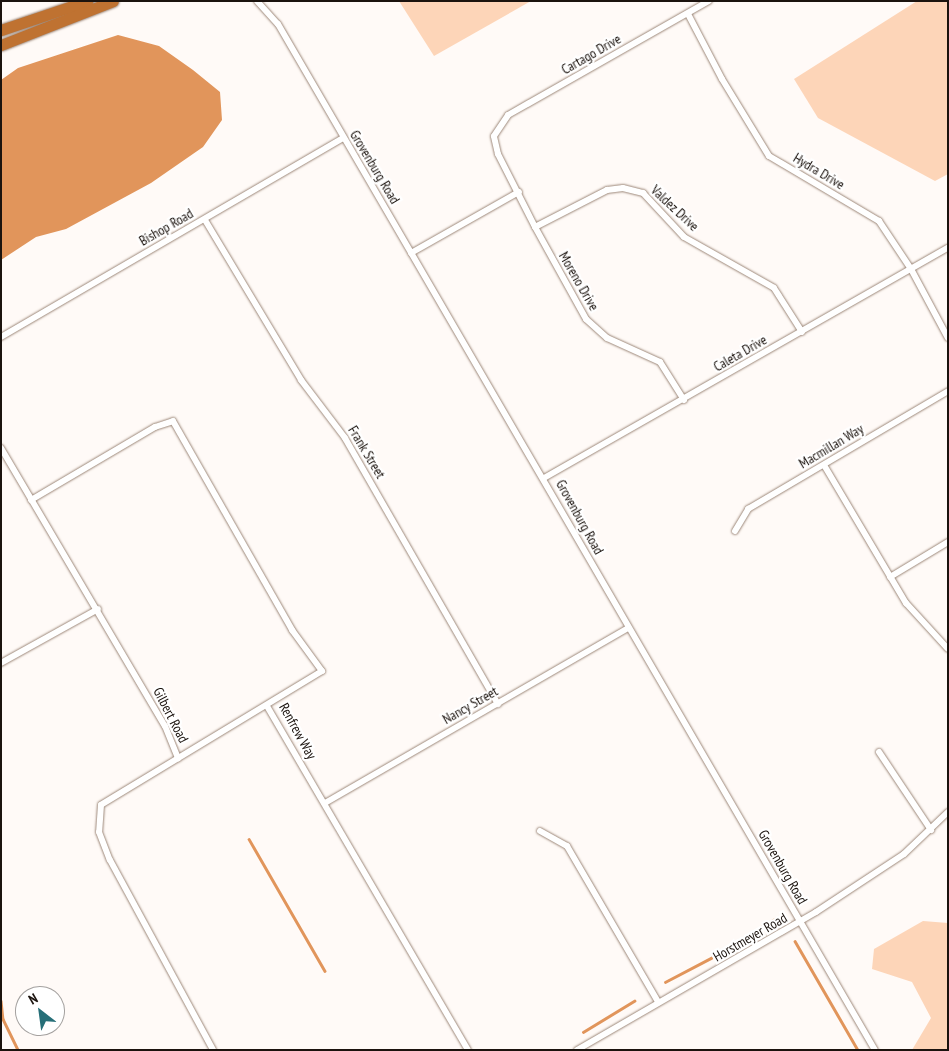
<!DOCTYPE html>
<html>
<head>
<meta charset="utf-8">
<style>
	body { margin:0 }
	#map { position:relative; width:949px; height:1051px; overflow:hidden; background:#fffaf7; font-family:"PT Sans Narrow",sans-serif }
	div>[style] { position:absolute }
	.green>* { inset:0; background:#fdd5b8 }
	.water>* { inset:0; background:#e1955b }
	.stream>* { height:2.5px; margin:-1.25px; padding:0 1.25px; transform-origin:1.25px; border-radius:1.25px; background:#e1955b }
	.roads { filter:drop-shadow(0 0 1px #9d8879) drop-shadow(0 0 1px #9d8879) }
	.minor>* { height:6px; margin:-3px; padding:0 3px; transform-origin:3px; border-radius:3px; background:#fff }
	.motorway>* { height:11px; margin:-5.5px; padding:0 5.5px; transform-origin:5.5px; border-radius:5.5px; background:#bf7231 }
	span { translate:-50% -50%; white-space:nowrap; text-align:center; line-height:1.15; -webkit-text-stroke:4.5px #fff; paint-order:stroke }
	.street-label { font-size:14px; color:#1b130e }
	.frame { position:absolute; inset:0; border:2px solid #1b130e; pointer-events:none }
	.north { position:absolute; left:15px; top:986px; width:50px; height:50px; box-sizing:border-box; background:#fff; border:1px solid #a4a19f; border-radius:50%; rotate:330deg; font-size:14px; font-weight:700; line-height:20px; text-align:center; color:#1b130e }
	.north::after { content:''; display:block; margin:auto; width:18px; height:22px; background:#266f78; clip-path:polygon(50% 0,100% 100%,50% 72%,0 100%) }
</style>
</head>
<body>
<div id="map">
	<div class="green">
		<div style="clip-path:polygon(399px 1px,531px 1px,434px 56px)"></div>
		<div style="clip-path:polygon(917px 1px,948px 1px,948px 174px,935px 181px,818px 118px,794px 79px)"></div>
		<div style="clip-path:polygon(923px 921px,948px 923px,948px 1050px,912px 1050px,931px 1018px,912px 982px,872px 969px,874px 949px)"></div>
	</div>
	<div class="water">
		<div style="clip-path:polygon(118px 35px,159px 46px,193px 70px,220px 92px,222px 120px,203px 147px,151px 183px,66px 229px,36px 237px,1px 260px,1px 80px,18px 68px)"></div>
	</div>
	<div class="stream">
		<div style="left:249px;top:839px;width:152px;rotate:60.1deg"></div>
		<div style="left:761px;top:927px;width:16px;rotate:-30deg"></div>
		<div style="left:775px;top:919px;width:9px;rotate:13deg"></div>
		<div style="left:795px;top:941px;width:126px;rotate:60deg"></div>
		<div style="left:733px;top:945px;width:6px;rotate:-31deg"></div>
		<div style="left:665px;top:982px;width:52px;rotate:-27.6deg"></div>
		<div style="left:1px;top:1001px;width:18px;rotate:84deg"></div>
		<div style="left:3px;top:1019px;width:34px;rotate:64deg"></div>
		<div style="left:583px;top:1032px;width:60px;rotate:-31.3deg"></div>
	</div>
	<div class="roads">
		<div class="minor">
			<div style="left:257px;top:1px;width:31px;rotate:48deg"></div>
			<div style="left:278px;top:24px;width:1187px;rotate:59.81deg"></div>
			<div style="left:688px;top:14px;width:73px;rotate:62.4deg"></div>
			<div style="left:722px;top:79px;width:90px;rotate:58.6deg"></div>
			<div style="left:769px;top:156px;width:128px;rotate:30.6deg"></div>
			<div style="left:879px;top:221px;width:58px;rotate:56.3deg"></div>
			<div style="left:911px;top:269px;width:78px;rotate:61.8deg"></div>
			<div style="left:205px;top:220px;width:187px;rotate:59deg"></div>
			<div style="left:301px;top:380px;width:73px;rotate:52.8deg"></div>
			<div style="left:345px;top:438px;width:307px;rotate:60.1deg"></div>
			<div style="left:535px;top:227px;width:81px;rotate:-27.2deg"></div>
			<div style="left:607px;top:190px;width:16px;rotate:-7deg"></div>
			<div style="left:623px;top:188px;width:21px;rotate:14deg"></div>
			<div style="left:643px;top:193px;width:60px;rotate:47deg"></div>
			<div style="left:684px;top:237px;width:103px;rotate:29.5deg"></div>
			<div style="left:774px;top:288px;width:52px;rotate:57.5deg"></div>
			<div style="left:411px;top:253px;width:124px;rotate:-29.5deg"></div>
			<div style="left:1px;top:337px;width:396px;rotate:-30.2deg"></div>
			<div style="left:684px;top:400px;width:45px;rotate:-122.3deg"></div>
			<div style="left:660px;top:362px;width:58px;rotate:-155.6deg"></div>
			<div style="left:607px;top:338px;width:28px;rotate:-138deg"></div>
			<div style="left:586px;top:319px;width:105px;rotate:-119deg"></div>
			<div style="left:535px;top:227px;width:82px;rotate:-116.9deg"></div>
			<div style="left:498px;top:154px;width:18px;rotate:-103deg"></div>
			<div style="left:494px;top:136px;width:25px;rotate:-56deg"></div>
			<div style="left:508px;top:115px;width:231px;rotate:-29.6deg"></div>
			<div style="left:1px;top:448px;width:323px;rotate:59.5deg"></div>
			<div style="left:165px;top:726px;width:35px;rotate:68deg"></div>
			<div style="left:824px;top:465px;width:161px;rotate:59.3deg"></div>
			<div style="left:906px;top:603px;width:62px;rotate:47.6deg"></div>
			<div style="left:544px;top:478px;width:465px;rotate:-29.7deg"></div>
			<div style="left:31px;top:500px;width:144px;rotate:-30.5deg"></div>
			<div style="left:155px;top:427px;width:19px;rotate:-18deg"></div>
			<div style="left:173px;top:421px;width:241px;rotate:60.3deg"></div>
			<div style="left:292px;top:630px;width:51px;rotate:53.8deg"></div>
			<div style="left:322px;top:671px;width:258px;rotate:148.8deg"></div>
			<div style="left:101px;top:805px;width:27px;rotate:94deg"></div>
			<div style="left:99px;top:832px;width:30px;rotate:69deg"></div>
			<div style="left:110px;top:860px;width:216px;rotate:61.5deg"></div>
			<div style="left:735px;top:531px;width:26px;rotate:-59deg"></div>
			<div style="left:748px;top:509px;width:232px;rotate:-30.5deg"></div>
			<div style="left:890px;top:577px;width:68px;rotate:-31.1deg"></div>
			<div style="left:1px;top:663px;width:111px;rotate:-29.1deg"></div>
			<div style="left:267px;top:706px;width:398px;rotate:59.7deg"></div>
			<div style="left:879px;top:752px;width:94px;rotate:56.3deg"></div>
			<div style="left:325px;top:803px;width:350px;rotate:-30deg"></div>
			<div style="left:540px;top:831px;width:31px;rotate:29deg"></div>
			<div style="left:567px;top:846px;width:181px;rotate:59.7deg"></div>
			<div style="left:577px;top:1050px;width:276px;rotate:-30deg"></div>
			<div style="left:816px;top:912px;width:105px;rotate:-33.4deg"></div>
			<div style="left:904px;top:854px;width:61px;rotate:-43.7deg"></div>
		</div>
		<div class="motorway">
			<div style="left:1px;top:30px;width:91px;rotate:-18.6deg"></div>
			<div style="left:1px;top:45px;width:120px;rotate:-21.4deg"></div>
		</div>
	</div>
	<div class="street-label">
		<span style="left:591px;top:54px;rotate:-30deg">Cartago Drive</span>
		<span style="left:375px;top:167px;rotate:59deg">Grovenburg Road</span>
		<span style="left:819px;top:171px;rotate:31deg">Hydra Drive</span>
		<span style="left:675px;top:208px;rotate:43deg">Valdez Drive</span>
		<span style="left:166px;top:227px;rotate:-30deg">Bishop Road</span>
		<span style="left:579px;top:281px;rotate:60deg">Moreno Drive</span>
		<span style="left:740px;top:353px;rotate:-30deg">Caleta Drive</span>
		<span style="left:831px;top:446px;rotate:-31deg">Macmillan Way</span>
		<span style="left:367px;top:452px;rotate:59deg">Frank Street</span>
		<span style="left:580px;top:517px;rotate:61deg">Grovenburg Road</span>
		<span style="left:470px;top:705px;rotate:-30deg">Nancy Street</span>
		<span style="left:171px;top:715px;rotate:63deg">Gilbert Road</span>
		<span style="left:298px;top:731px;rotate:61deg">Renfrew Way</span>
		<span style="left:783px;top:867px;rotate:60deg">Grovenburg Road</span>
		<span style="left:750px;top:937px;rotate:-30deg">Horstmeyer Road</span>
	</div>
	<div class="frame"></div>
	<div class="north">N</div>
</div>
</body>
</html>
